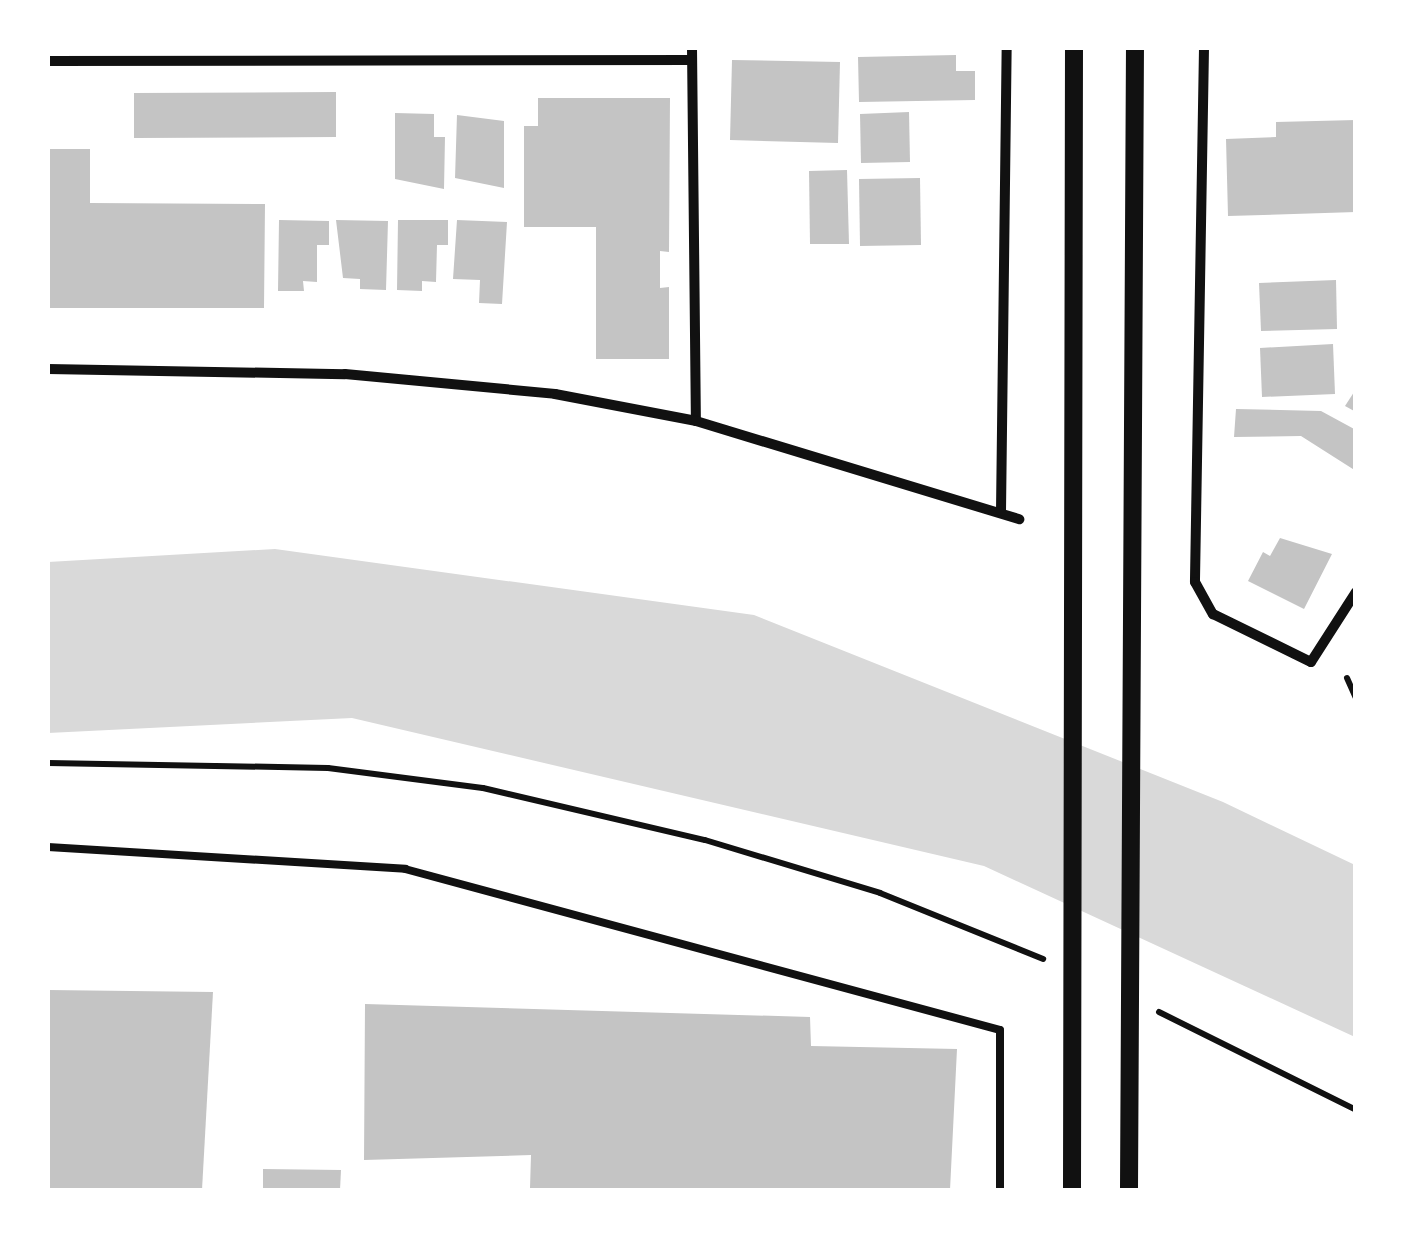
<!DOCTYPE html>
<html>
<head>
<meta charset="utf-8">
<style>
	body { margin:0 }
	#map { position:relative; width:1403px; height:1238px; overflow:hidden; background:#fff; font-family:"Space Grotesk",sans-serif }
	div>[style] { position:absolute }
	.water>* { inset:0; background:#d9d9d9 }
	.building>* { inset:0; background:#c4c4c4 }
	.path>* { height:6px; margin:-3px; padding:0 3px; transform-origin:3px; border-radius:3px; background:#111 }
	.service>* { height:8px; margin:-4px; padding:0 4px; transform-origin:4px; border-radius:4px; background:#111 }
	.minor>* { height:10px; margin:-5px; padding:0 5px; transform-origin:5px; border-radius:5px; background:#111 }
	.tertiary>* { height:18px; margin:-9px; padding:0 9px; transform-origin:9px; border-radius:9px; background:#111 }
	span { translate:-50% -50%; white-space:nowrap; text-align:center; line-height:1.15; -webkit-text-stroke:10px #fff; paint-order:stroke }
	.frame { position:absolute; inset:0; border:50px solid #fff; pointer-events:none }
</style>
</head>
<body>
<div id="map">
	<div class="water">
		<div style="clip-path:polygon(275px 549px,754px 615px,1223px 802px,1355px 865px,1355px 1037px,984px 866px,352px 718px,48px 733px,48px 562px)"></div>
	</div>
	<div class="building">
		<div style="clip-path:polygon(956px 55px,956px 71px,975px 71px,975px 100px,859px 102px,858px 57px)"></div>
		<div style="clip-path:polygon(732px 60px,840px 62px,838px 143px,730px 140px)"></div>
		<div style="clip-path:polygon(336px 92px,336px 137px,134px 138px,134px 93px)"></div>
		<div style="clip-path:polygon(538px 98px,670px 98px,669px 252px,660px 251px,660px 288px,669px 287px,669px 359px,596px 359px,596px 227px,524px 227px,524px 126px,538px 126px)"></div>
		<div style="clip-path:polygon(909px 112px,910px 162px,861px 163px,860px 114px)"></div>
		<div style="clip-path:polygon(395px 113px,434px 114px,434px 137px,445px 137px,444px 189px,395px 179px)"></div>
		<div style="clip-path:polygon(457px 115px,504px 121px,504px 188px,455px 178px)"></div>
		<div style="clip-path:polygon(1356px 120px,1356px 212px,1228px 216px,1226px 139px,1276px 137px,1276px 122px)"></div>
		<div style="clip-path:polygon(48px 149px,90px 149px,90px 203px,265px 204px,264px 308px,48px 308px)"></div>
		<div style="clip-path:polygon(847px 170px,849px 244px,810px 244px,809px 171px)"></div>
		<div style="clip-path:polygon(920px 178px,921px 245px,860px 246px,859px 179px)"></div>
		<div style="clip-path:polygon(279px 220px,329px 221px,329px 245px,317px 245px,317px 282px,303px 281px,304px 291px,278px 291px)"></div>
		<div style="clip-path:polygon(336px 220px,388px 221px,386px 290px,360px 289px,360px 279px,343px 278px)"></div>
		<div style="clip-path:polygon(398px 220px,448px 220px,448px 245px,437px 245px,436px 282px,422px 281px,422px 291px,397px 290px)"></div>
		<div style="clip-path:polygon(457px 220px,507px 222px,502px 304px,479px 303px,480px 280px,453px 279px)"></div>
		<div style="clip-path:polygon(1336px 280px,1337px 329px,1261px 331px,1259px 283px)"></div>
		<div style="clip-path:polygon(1333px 344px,1335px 394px,1262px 397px,1260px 348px)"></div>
		<div style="clip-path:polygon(1356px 389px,1356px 412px,1345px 406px)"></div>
		<div style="clip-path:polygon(1236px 409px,1321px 411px,1356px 430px,1356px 471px,1301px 436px,1234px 437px)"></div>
		<div style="clip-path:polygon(1280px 538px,1332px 554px,1304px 609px,1248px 581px,1263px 552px,1270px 556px)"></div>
		<div style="clip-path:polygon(48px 990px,213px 992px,202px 1190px,48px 1190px)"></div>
		<div style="clip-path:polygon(365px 1004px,810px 1017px,811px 1046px,957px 1049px,950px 1190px,530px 1188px,531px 1155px,364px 1160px)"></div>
		<div style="clip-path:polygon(263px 1169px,341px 1170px,340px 1190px,263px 1190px)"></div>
	</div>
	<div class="path">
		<div style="left:1347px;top:678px;width:22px;rotate:66deg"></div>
		<div style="left:48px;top:763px;width:280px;rotate:1deg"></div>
		<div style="left:328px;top:768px;width:156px;rotate:7.4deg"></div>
		<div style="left:483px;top:788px;width:228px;rotate:13.2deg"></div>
		<div style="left:705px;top:840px;width:183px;rotate:16.8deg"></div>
		<div style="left:880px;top:893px;width:176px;rotate:22deg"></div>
		<div style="left:1159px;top:1012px;width:220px;rotate:26.4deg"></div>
	</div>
	<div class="service">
		<div style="left:48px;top:847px;width:358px;rotate:3.5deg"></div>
		<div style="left:405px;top:869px;width:616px;rotate:15.14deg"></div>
		<div style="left:1000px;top:1030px;width:160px;rotate:90deg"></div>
	</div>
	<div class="minor">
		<div style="left:692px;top:48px;width:373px;rotate:89.4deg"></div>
		<div style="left:1204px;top:48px;width:534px;rotate:90.97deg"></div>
		<div style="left:1195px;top:582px;width:37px;rotate:61deg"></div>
		<div style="left:1213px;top:614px;width:109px;rotate:26.1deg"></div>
		<div style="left:1311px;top:662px;width:83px;rotate:-57.3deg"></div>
		<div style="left:48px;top:61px;width:644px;rotate:-0.09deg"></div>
		<div style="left:48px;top:369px;width:297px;rotate:1deg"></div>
		<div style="left:345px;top:374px;width:211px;rotate:5.4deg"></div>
		<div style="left:555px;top:394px;width:144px;rotate:10.8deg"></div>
		<div style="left:696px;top:421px;width:338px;rotate:16.9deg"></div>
		<div style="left:1001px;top:511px;width:463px;rotate:-89.3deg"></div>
	</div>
	<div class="tertiary">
		<div style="left:1072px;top:1190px;width:1142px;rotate:-89.9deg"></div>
		<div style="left:1129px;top:1190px;width:1142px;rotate:-89.7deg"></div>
	</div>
	<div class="frame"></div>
</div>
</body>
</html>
